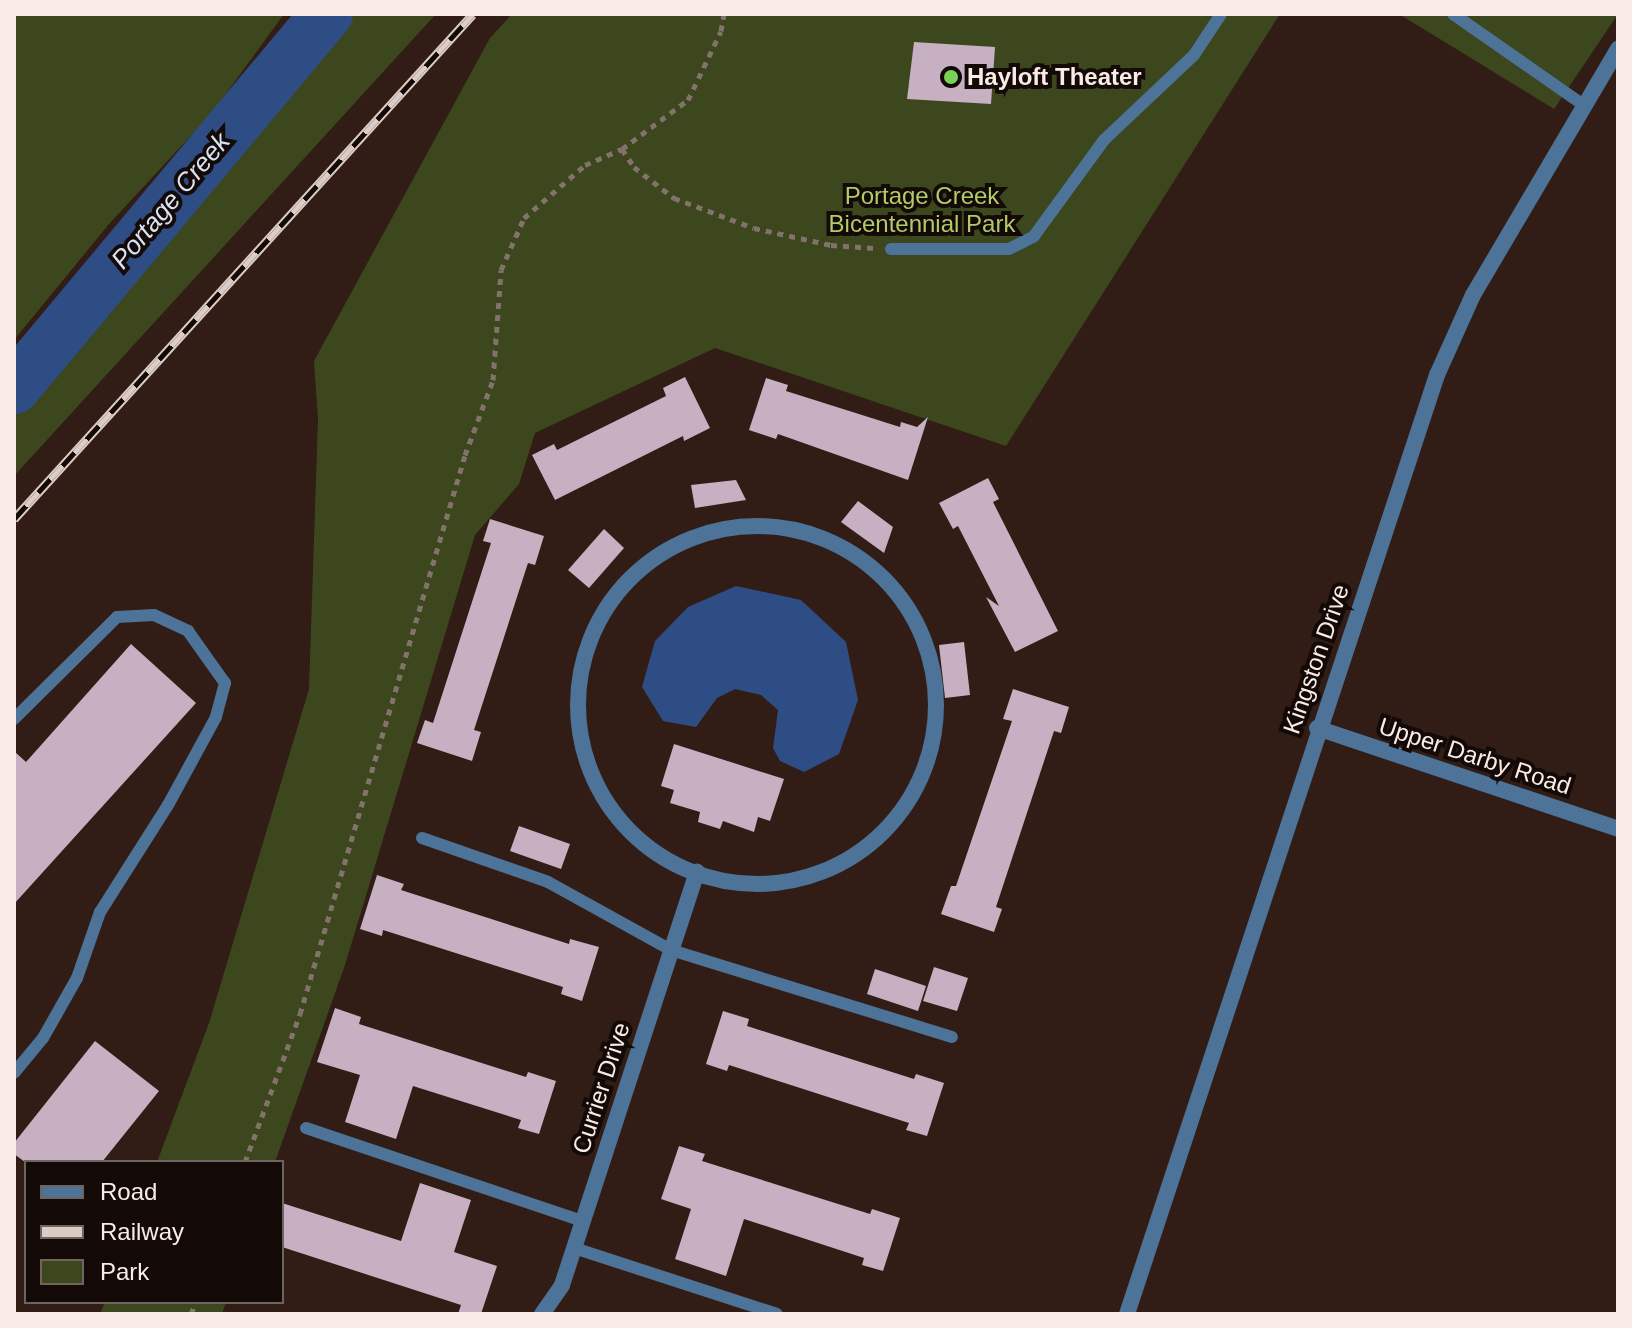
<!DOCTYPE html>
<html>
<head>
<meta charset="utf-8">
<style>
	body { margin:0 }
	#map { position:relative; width:1632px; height:1328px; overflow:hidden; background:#311d15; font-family:Helvetica,sans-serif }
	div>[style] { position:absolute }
	.green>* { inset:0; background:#3c471e }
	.water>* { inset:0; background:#2e4d85 }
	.river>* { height:52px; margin:-26px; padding:0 26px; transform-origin:26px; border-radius:26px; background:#2e4d85 }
	.building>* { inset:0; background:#c6b0c1 }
	.path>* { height:5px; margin-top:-2.5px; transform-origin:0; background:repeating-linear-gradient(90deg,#83716b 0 6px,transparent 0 12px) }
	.lane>* { height:12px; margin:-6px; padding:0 6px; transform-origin:6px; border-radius:6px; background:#4d7398 }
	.street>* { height:16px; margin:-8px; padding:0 8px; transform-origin:8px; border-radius:8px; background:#4d7398 }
	.street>.ring { margin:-8px; padding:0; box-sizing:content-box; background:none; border:16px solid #4d7398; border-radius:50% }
	.rail>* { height:9px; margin-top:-4.5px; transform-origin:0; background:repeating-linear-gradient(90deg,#130a07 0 18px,#dcccc7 0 36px); box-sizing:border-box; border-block:2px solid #dcccc7 }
	.dots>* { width:22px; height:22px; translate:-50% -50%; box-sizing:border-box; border:4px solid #130a07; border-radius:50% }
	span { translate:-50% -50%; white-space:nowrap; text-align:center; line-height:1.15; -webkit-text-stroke:8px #130a07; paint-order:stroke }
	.poi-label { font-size:24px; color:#faebe6; font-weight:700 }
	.left { translate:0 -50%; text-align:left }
	.park-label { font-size:24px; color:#b1cb66 }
	.street-label { font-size:24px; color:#faebe6 }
	.water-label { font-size:26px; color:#d9e3f5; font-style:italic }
	.frame { position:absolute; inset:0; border:16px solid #faebe6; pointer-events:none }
	.legend { position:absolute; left:24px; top:1160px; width:260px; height:144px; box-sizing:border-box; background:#130a07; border:2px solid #6f6460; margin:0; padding:10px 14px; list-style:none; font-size:24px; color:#faebe6 }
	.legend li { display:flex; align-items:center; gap:16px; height:40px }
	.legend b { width:40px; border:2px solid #6f6460 }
</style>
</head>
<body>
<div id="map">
	<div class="green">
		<div style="clip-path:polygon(14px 14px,284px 14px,212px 113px,109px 224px,14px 340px)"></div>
		<div style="clip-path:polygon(344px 14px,436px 14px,14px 476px,14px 411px)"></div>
		<div style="clip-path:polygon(512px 14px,1280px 14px,1006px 446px,715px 348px,535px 433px,519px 484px,475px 535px,345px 965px,275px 1162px,157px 1162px,209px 1023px,309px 689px,318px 419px,314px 361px,490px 38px)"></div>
		<div style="clip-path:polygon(1399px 14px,1618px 14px,1554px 109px)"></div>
		<div style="clip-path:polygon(105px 1302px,226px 1302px,222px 1314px,100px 1314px)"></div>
	</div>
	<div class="water">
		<div style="clip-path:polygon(736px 586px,801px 600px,846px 642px,858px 700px,839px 754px,804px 772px,780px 761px,773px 748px,778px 710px,761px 695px,735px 689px,717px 698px,696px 727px,663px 721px,642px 687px,655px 641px,688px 607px)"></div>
	</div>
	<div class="river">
		<div style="left:14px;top:388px;width:488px;rotate:-50.1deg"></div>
	</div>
	<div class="building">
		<div style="clip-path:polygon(914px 42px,995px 47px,991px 104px,907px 99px)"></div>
		<div style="clip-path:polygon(685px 377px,710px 428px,684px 441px,683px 436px,555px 500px,532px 455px,554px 444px,557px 450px,666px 396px,663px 388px)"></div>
		<div style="clip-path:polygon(766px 378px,788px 385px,786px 391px,900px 427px,901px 422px,917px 427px,928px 417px,908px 480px,778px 434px,776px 439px,749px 430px)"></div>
		<div style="clip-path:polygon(988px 478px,999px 499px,993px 502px,1058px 631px,1015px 652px,986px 597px,999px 606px,958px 526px,953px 529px,939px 503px)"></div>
		<div style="clip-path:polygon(736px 480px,746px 500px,695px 508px,691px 485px)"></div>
		<div style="clip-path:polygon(858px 501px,893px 527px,884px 553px,841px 522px)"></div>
		<div style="clip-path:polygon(490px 519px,544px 536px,535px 565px,528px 563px,474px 730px,481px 732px,472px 761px,417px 743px,425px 720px,433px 723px,491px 543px,483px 541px)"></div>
		<div style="clip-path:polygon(604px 529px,624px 548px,589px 588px,568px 570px)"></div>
		<div style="clip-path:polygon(964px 642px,970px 695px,945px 698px,939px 645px)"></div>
		<div style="clip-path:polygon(131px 644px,196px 703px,14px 904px,14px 751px,26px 762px)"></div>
		<div style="clip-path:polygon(1013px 689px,1069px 707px,1061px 733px,1054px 731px,996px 907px,1002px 909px,994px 932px,941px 914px,951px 886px,956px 886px,1012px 721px,1003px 719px)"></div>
		<div style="clip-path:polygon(674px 744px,784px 779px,770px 821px,758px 817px,754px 832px,723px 821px,720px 829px,698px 822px,700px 812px,670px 803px,674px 790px,661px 786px)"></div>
		<div style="clip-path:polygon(519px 826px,570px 844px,561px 869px,510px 851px)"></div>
		<div style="clip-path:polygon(377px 875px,404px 884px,401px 890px,569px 944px,570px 939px,599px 947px,582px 1001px,561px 994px,563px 987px,383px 930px,382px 936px,360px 929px)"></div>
		<div style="clip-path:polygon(934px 967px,968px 978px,957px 1011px,923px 1001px)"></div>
		<div style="clip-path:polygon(875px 969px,926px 986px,918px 1011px,867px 994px)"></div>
		<div style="clip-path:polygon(335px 1008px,361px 1017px,359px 1024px,526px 1077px,528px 1072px,556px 1081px,539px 1134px,518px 1128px,521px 1120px,413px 1086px,396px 1139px,345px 1122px,360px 1075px,317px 1062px)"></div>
		<div style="clip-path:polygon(723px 1011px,749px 1019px,747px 1026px,914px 1079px,916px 1074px,944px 1083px,927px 1136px,906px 1130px,909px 1123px,729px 1065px,727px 1071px,706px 1064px)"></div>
		<div style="clip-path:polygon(95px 1041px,159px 1091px,102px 1162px,25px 1162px,14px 1154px,14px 1143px)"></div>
		<div style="clip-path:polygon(679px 1146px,705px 1154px,702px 1161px,870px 1214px,872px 1209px,900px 1218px,883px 1271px,862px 1265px,864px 1258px,744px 1219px,726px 1276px,675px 1259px,691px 1209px,661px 1199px)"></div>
		<div style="clip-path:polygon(420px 1183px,471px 1200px,454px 1252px,497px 1266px,481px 1314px,458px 1314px,461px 1305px,282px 1247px,282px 1203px,401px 1241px)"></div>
	</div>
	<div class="path">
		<div style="left:622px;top:149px;width:22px;rotate:56deg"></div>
		<div style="left:634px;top:167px;width:51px;rotate:37.8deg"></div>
		<div style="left:674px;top:198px;width:85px;rotate:20.6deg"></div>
		<div style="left:754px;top:228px;width:79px;rotate:12.4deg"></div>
		<div style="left:831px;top:245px;width:43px;rotate:4deg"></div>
		<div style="left:245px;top:1162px;width:158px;rotate:-69.6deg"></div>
		<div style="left:300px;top:1014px;width:583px;rotate:-73.55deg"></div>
		<div style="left:465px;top:455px;width:80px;rotate:-69.5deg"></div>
		<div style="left:493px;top:380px;width:110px;rotate:-85.8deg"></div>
		<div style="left:501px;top:270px;width:57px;rotate:-66.1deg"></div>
		<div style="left:524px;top:218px;width:81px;rotate:-41deg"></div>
		<div style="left:585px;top:165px;width:40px;rotate:-23.4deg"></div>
		<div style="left:622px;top:149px;width:82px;rotate:-36.6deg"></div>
		<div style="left:688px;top:100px;width:76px;rotate:-64.4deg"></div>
		<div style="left:721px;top:31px;width:17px;rotate:-80deg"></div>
		<div style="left:191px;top:1314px;width:13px;rotate:-67deg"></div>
	</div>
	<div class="lane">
		<div style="left:1453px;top:14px;width:161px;rotate:34.9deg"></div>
		<div style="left:891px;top:249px;width:118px"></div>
		<div style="left:1009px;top:249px;width:28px;rotate:-27deg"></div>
		<div style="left:1034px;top:236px;width:119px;rotate:-53.9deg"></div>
		<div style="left:1104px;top:140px;width:124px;rotate:-43.4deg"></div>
		<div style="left:1194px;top:55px;width:49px;rotate:-56.6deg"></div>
		<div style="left:14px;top:719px;width:145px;rotate:-44.7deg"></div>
		<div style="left:117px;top:617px;width:37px;rotate:-3deg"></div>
		<div style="left:154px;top:615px;width:38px;rotate:25deg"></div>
		<div style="left:188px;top:631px;width:64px;rotate:54.6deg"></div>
		<div style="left:225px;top:683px;width:35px;rotate:105deg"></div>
		<div style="left:216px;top:717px;width:100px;rotate:118.6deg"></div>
		<div style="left:168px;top:805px;width:127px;rotate:122.4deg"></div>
		<div style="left:100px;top:912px;width:70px;rotate:109.2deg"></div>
		<div style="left:77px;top:978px;width:69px;rotate:119.5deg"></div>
		<div style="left:43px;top:1038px;width:45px;rotate:129.6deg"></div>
		<div style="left:422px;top:838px;width:133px;rotate:19.2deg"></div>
		<div style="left:548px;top:882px;width:141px;rotate:28.9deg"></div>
		<div style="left:671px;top:950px;width:294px;rotate:17.2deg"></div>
		<div style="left:306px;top:1128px;width:292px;rotate:18.6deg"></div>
		<div style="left:574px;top:1248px;width:213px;rotate:18deg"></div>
	</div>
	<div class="street">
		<div class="ring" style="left:578px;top:526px;width:342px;height:342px"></div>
		<div style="left:1317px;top:728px;width:317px;rotate:18.5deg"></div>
		<div style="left:542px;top:1314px;width:35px;rotate:-55deg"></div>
		<div style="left:562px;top:1285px;width:435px;rotate:-71.9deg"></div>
		<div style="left:1127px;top:1314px;width:989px;rotate:-71.73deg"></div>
		<div style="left:1437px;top:375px;width:88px;rotate:-65.8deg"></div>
		<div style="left:1473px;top:295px;width:286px;rotate:-59.5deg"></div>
	</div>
	<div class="rail">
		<div style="left:14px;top:519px;width:682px;rotate:-47.73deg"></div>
	</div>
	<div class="dots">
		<div style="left:951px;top:77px;background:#79d158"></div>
	</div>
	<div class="poi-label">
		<span class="left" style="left:967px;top:77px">Hayloft Theater</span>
	</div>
	<div class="park-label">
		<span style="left:922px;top:210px">Portage Creek<br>Bicentennial Park</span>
	</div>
	<div class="street-label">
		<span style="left:1316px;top:659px;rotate:-71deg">Kingston Drive</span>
		<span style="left:1475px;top:756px;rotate:18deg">Upper Darby Road</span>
		<span style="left:601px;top:1088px;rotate:-72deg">Currier Drive</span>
	</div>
	<div class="water-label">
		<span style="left:171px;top:201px;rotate:-50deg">Portage Creek</span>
	</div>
	<div class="frame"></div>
	<ul class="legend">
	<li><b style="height:10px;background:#4d7398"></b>Road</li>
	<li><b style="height:10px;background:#dcccc7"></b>Railway</li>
	<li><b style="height:22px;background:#3c471e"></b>Park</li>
	</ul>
</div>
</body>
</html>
